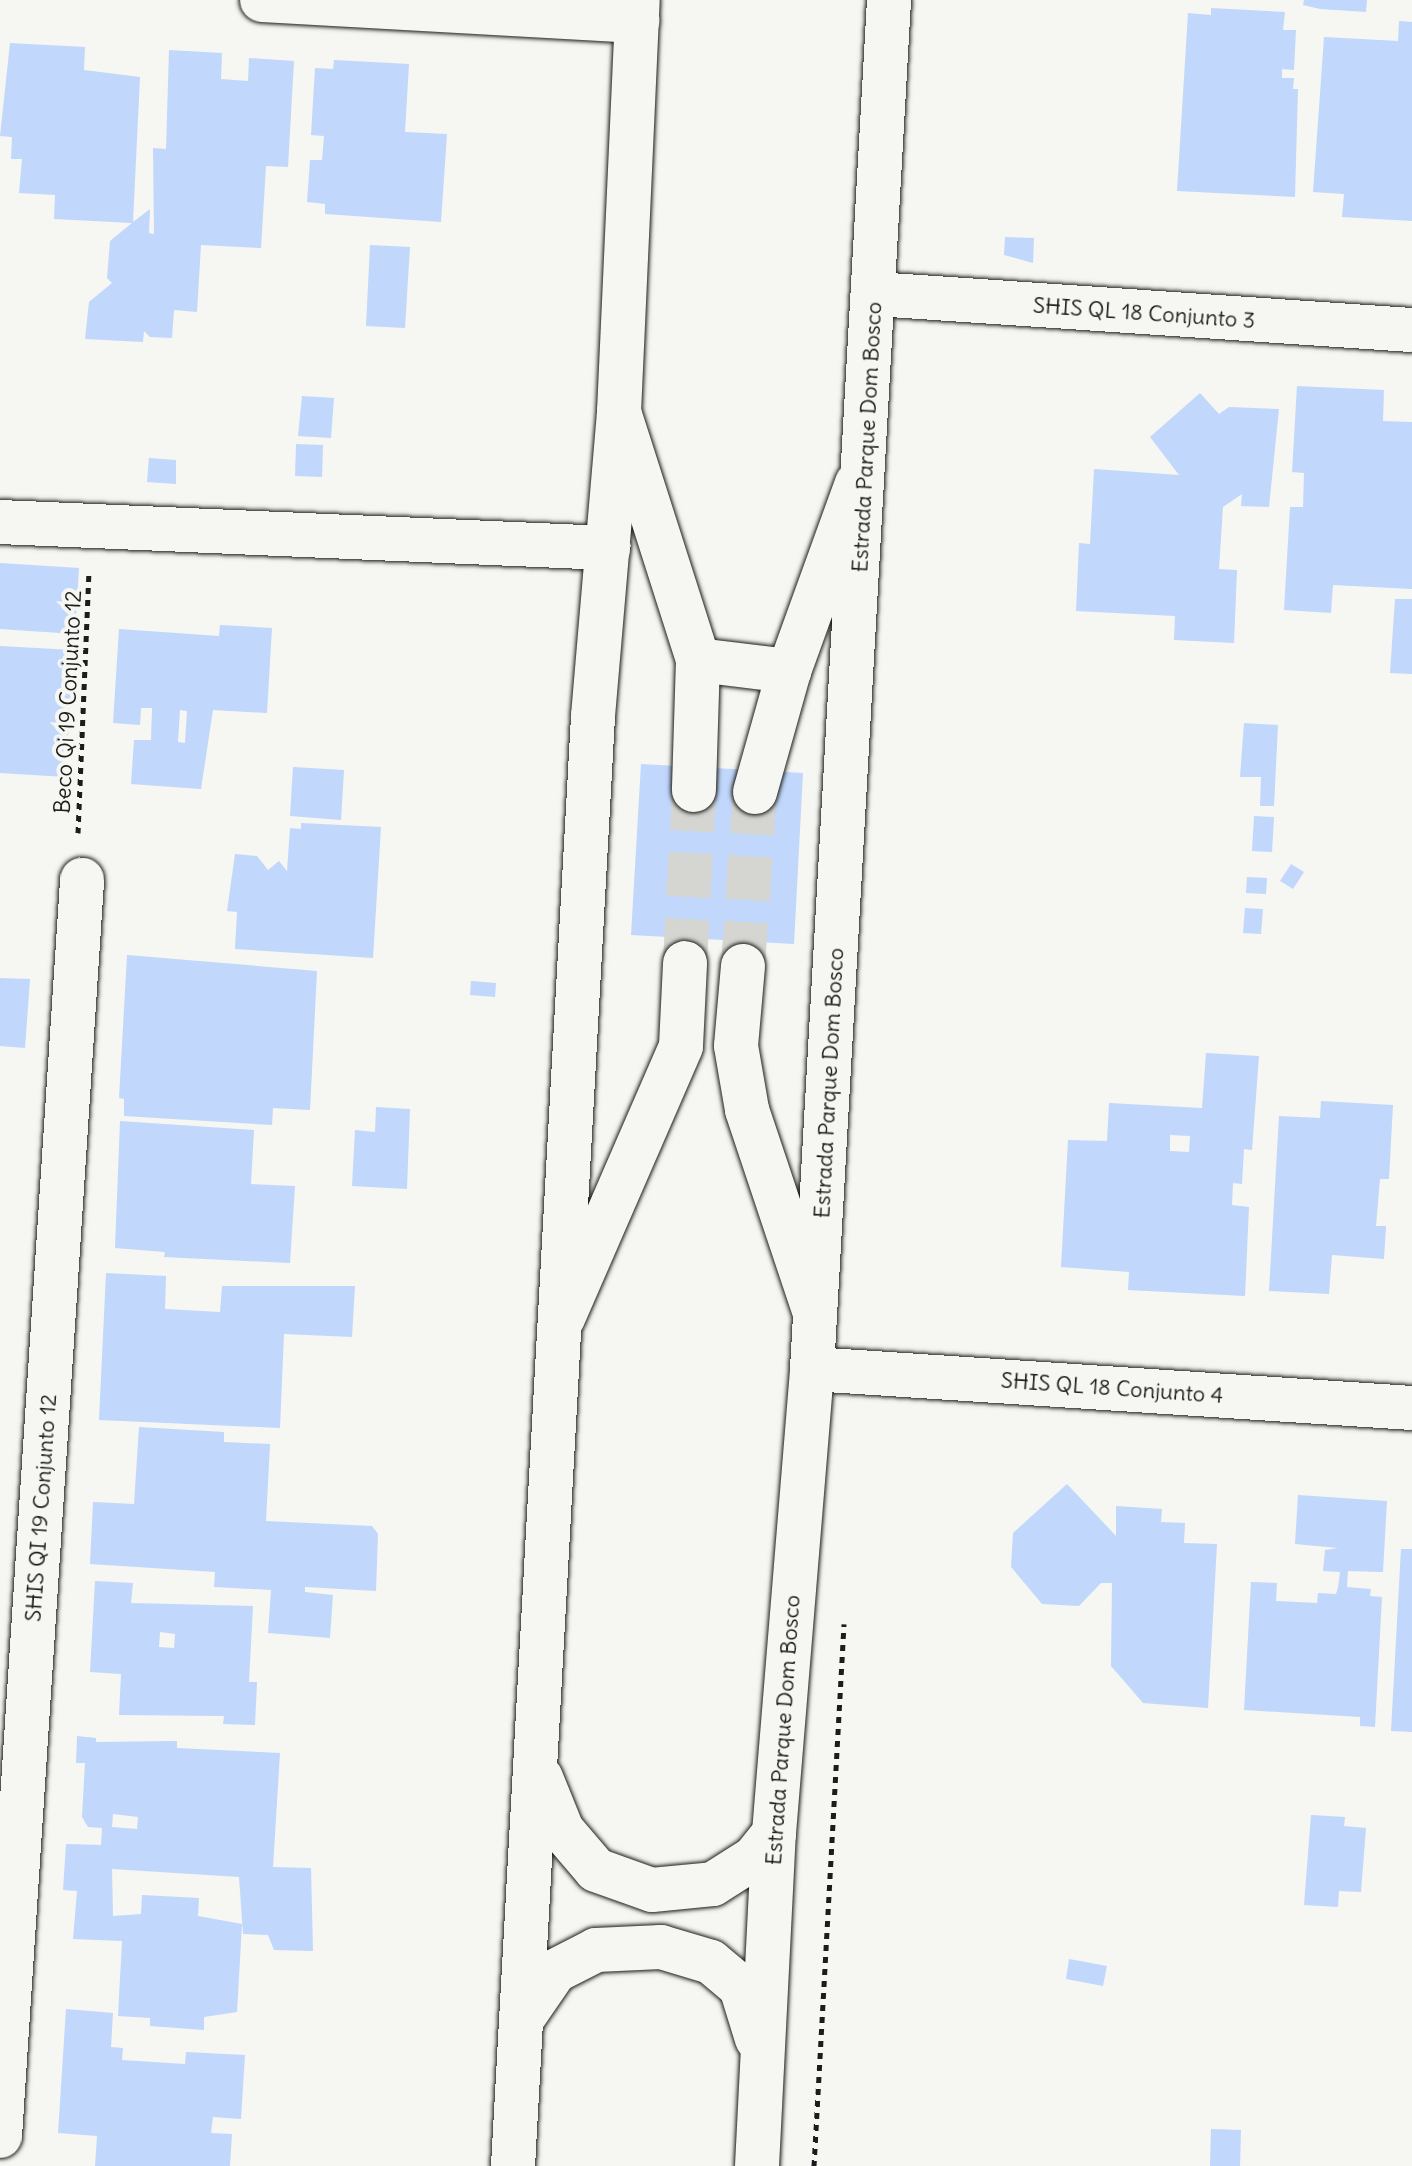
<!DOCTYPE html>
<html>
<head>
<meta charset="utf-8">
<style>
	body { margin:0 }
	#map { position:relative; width:1412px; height:2166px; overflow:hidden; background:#f6f6f2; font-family:Delius,sans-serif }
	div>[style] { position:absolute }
	.building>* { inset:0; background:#c1d7fb }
	.minor-tunnel>* { height:44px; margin-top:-22px; transform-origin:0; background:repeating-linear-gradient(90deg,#d5d5d2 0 44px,transparent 0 66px) }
	.path>* { height:5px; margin-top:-2.5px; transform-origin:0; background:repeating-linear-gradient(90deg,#1c1c1c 0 6px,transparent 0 12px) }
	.roads { filter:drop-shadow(0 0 2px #1c1c1c) drop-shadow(0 0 2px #1c1c1c) }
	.minor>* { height:44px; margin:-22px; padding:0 22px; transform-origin:22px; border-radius:22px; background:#f6f6f2 }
	.major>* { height:44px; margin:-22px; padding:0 22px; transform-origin:22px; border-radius:22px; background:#f6f6f2 }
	span { translate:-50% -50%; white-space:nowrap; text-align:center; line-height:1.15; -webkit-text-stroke:8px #f6f6f2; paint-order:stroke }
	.street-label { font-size:22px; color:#1c1c1c }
</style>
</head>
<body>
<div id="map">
	<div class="building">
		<div style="clip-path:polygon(1304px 0,1367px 0,1366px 12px,1320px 9px,1303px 5px)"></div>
		<div style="clip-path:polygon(1211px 8px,1285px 12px,1283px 30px,1296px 30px,1294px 70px,1282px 69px,1282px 78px,1294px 78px,1293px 89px,1298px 89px,1295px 197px,1177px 191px,1188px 13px,1211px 15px)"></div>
		<div style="clip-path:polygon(1399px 21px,1412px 22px,1412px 221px,1342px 217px,1344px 194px,1313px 192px,1324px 37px,1398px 41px)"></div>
		<div style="clip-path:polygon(10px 43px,85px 47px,84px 70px,140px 77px,133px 222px,150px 209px,149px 233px,154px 234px,153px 148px,166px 149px,169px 50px,222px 53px,221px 79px,248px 81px,249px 58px,294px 61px,288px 167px,266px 166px,261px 248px,201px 245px,197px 312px,174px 310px,172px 338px,150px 337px,144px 331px,143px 342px,85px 339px,89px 302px,112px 283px,107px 278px,110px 241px,132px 223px,54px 219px,55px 195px,19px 193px,22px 159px,11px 159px,12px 137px,0 136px)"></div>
		<div style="clip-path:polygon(334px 60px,409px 64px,405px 132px,447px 134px,441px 222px,325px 214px,325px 204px,307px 202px,310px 160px,322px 160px,324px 136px,311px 135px,315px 68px,333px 69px)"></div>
		<div style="clip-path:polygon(1005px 237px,1034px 238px,1033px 263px,1004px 255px)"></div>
		<div style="clip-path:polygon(370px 245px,410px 247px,405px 328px,366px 326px)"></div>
		<div style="clip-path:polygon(1297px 386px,1384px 390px,1383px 421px,1412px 422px,1412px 589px,1333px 585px,1331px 613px,1284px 610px,1290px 507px,1303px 507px,1304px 473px,1292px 472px)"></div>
		<div style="clip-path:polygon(1200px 393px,1219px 414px,1229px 407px,1279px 409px,1269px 507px,1241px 506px,1242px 494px,1223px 507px,1219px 569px,1237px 570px,1234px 643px,1174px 640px,1175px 616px,1076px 611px,1079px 543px,1090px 544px,1094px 469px,1179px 475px,1150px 437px)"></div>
		<div style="clip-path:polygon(302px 396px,334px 398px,331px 438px,298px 436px)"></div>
		<div style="clip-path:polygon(296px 444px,323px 445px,322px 477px,295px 476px)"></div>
		<div style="clip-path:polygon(149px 458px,176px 460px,176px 484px,147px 482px)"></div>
		<div style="clip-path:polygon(0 563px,79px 568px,75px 634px,0 629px)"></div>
		<div style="clip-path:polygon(1395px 599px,1412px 599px,1412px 674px,1390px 673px)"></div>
		<div style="clip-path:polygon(evenodd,220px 625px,272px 628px,267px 713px,213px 710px,201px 789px,131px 784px,134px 740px,151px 740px,152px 708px,141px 708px,140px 725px,113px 723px,119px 629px,219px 636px,220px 625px,180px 710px,187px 711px,185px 743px,178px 742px,180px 710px)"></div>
		<div style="clip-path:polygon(0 646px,73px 650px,66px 777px,0 773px)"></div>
		<div style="clip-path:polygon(1244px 723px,1278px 725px,1274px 806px,1260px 806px,1261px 777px,1240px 777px)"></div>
		<div style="clip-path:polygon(641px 764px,803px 773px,794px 944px,631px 935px)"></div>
		<div style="clip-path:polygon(293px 767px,344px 770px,341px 820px,290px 816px)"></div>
		<div style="clip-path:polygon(1254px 816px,1274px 817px,1272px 852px,1252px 851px)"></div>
		<div style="clip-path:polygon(301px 823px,381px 827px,373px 958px,235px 949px,237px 912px,227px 911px,235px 854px,257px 856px,268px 870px,279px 861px,287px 871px,290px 828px,301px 829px)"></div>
		<div style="clip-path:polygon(1291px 864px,1304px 872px,1293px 889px,1280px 881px)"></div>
		<div style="clip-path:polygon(1247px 877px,1267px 878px,1266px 894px,1246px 893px)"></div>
		<div style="clip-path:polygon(1245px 908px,1263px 909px,1261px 934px,1243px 933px)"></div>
		<div style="clip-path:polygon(127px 955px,317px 971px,310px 1110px,273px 1108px,272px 1125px,124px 1116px,124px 1099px,119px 1098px)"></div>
		<div style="clip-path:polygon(0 978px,30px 979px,25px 1048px,0 1046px)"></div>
		<div style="clip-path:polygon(471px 981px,496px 983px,495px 997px,470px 995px)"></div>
		<div style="clip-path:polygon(evenodd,1206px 1053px,1259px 1056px,1252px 1150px,1244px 1149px,1242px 1184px,1233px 1183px,1232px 1205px,1249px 1207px,1245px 1296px,1128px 1290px,1129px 1272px,1061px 1267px,1068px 1140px,1107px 1141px,1109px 1103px,1202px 1108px,1206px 1053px,1170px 1135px,1190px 1136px,1189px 1152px,1170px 1151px,1170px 1135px)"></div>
		<div style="clip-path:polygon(1321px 1101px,1393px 1105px,1389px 1179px,1380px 1179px,1376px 1226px,1386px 1226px,1384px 1259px,1332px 1255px,1329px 1294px,1269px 1291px,1279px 1116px,1320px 1118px)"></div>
		<div style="clip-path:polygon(376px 1107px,410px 1109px,407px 1189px,352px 1186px,355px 1130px,375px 1132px)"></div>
		<div style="clip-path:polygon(120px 1121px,254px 1130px,251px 1184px,295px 1186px,290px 1263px,164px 1257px,165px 1252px,115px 1248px)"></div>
		<div style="clip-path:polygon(106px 1273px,166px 1276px,165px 1309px,220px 1312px,222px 1286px,355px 1286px,352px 1337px,284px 1334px,280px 1428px,99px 1420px)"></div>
		<div style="clip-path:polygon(139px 1427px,224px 1432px,224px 1442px,270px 1444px,266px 1521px,372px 1526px,378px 1534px,376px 1591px,305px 1587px,305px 1592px,333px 1595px,330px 1638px,268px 1633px,271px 1590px,214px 1587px,215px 1572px,90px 1564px,93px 1502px,134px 1504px)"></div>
		<div style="clip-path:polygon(1067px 1484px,1116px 1536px,1116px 1506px,1162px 1509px,1161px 1522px,1185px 1523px,1184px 1543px,1217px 1544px,1208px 1708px,1143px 1703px,1111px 1666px,1112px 1583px,1101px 1583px,1079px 1606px,1042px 1604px,1011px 1567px,1013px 1533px)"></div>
		<div style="clip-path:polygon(1298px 1495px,1387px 1501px,1383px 1572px,1348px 1571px,1347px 1587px,1371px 1589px,1370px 1596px,1382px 1597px,1375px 1727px,1360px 1726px,1360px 1717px,1244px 1710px,1251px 1582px,1277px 1583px,1276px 1601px,1317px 1603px,1318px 1593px,1336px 1594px,1338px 1587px,1340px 1572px,1323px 1571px,1325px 1550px,1338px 1548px,1295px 1544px)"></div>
		<div style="clip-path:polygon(1401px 1549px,1412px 1549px,1412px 1732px,1391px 1731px)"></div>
		<div style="clip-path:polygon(evenodd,95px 1581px,133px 1583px,131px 1603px,253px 1606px,249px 1682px,257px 1682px,255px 1725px,223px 1724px,224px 1716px,119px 1715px,121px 1674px,90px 1672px,95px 1581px,160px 1632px,175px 1634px,174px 1648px,159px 1647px,160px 1632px)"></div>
		<div style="clip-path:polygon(evenodd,77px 1736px,96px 1738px,96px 1742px,177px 1741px,177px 1748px,280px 1753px,273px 1867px,311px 1868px,313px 1951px,274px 1950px,268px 1935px,243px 1934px,239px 1877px,112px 1869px,113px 1916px,141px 1914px,142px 1895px,199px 1898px,198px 1916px,242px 1924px,237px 2012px,204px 2017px,204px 2030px,150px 2026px,150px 2018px,118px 2016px,122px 1941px,73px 1939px,77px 1891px,63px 1890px,66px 1844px,101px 1845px,102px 1828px,88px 1827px,82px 1817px,85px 1763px,76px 1763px,77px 1736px,113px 1814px,138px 1817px,137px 1829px,112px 1827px,113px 1814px)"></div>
		<div style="clip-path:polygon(1311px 1815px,1345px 1817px,1344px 1826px,1366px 1828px,1361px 1892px,1339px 1891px,1338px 1907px,1304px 1905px)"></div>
		<div style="clip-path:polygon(1069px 1959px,1107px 1966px,1103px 1986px,1066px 1979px)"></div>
		<div style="clip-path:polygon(66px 2009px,113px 2013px,111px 2047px,123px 2048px,122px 2060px,185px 2064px,186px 2052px,245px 2055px,241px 2119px,213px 2117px,211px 2133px,232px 2134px,230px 2166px,95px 2166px,97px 2136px,58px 2133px)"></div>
		<div style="clip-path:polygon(1211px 2129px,1241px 2130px,1240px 2166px,1210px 2166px)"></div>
	</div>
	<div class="minor-tunnel">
		<div style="left:685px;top:963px;width:173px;rotate:-87deg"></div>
		<div style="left:743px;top:966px;width:174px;rotate:-86.1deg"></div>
	</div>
	<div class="path">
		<div style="left:78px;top:833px;width:258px;rotate:-87.6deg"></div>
		<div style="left:814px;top:2166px;width:543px;rotate:-86.83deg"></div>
	</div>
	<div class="roads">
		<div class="minor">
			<div style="left:262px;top:0;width:376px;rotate:3.2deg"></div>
			<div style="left:875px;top:294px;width:538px;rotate:3.84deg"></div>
			<div style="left:619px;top:412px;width:260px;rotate:72.3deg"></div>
			<div style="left:698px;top:660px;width:130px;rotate:91.8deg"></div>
			<div style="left:0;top:522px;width:609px;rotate:2.45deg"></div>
			<div style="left:698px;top:660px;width:92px;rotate:6.9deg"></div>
			<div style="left:755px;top:792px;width:126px;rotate:-74.3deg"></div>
			<div style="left:789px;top:671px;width:200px;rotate:-70.1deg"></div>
			<div style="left:743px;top:966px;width:80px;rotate:95deg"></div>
			<div style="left:736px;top:1046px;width:65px;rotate:80.2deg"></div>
			<div style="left:747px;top:1110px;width:214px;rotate:71.5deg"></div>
			<div style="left:563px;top:1318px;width:296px;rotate:-66.5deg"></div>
			<div style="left:681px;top:1046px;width:83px;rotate:-87.2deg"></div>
			<div style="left:812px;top:1369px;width:601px;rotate:3.72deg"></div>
			<div style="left:0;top:2136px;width:1259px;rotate:-86.26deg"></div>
		</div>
		<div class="major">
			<div style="left:541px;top:1778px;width:56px;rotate:68deg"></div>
			<div style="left:562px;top:1830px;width:52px;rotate:49.6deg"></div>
			<div style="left:596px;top:1870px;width:59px;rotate:19.7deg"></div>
			<div style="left:652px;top:1890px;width:61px;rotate:-5.6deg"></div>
			<div style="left:713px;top:1884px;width:49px;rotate:-32.4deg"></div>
			<div style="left:754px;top:1858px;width:32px;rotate:-51deg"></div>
			<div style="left:522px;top:2019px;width:58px;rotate:-55.5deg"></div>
			<div style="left:555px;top:1971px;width:46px;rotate:-27.1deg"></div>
			<div style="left:596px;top:1950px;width:65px;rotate:-2.6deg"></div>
			<div style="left:661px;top:1947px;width:52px;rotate:16.7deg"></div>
			<div style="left:711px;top:1962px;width:39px;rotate:40deg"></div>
			<div style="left:741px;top:1987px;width:54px;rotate:72.9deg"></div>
			<div style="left:513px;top:2166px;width:1452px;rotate:-86.84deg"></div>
			<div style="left:593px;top:716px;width:305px;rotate:-85.1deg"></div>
			<div style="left:619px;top:412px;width:412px;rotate:-87.4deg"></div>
			<div style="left:757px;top:2166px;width:333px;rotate:-87.1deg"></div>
			<div style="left:774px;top:1833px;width:466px;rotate:-85.3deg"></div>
			<div style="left:812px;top:1369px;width:1371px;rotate:-86.78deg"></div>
		</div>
	</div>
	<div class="street-label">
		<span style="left:1144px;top:313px;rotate:4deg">SHIS QL 18 Conjunto 3</span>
		<span style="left:867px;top:437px;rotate:-87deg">Estrada Parque Dom Bosco</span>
		<span style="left:68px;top:702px;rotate:-87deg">Beco Qi 19 Conjunto 12</span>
		<span style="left:829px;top:1083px;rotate:-87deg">Estrada Parque Dom Bosco</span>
		<span style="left:1112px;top:1388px;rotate:4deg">SHIS QL 18 Conjunto 4</span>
		<span style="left:41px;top:1508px;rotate:-86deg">SHIS QI 19 Conjunto 12</span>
		<span style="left:783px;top:1730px;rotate:-86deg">Estrada Parque Dom Bosco</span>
	</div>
</div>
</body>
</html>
